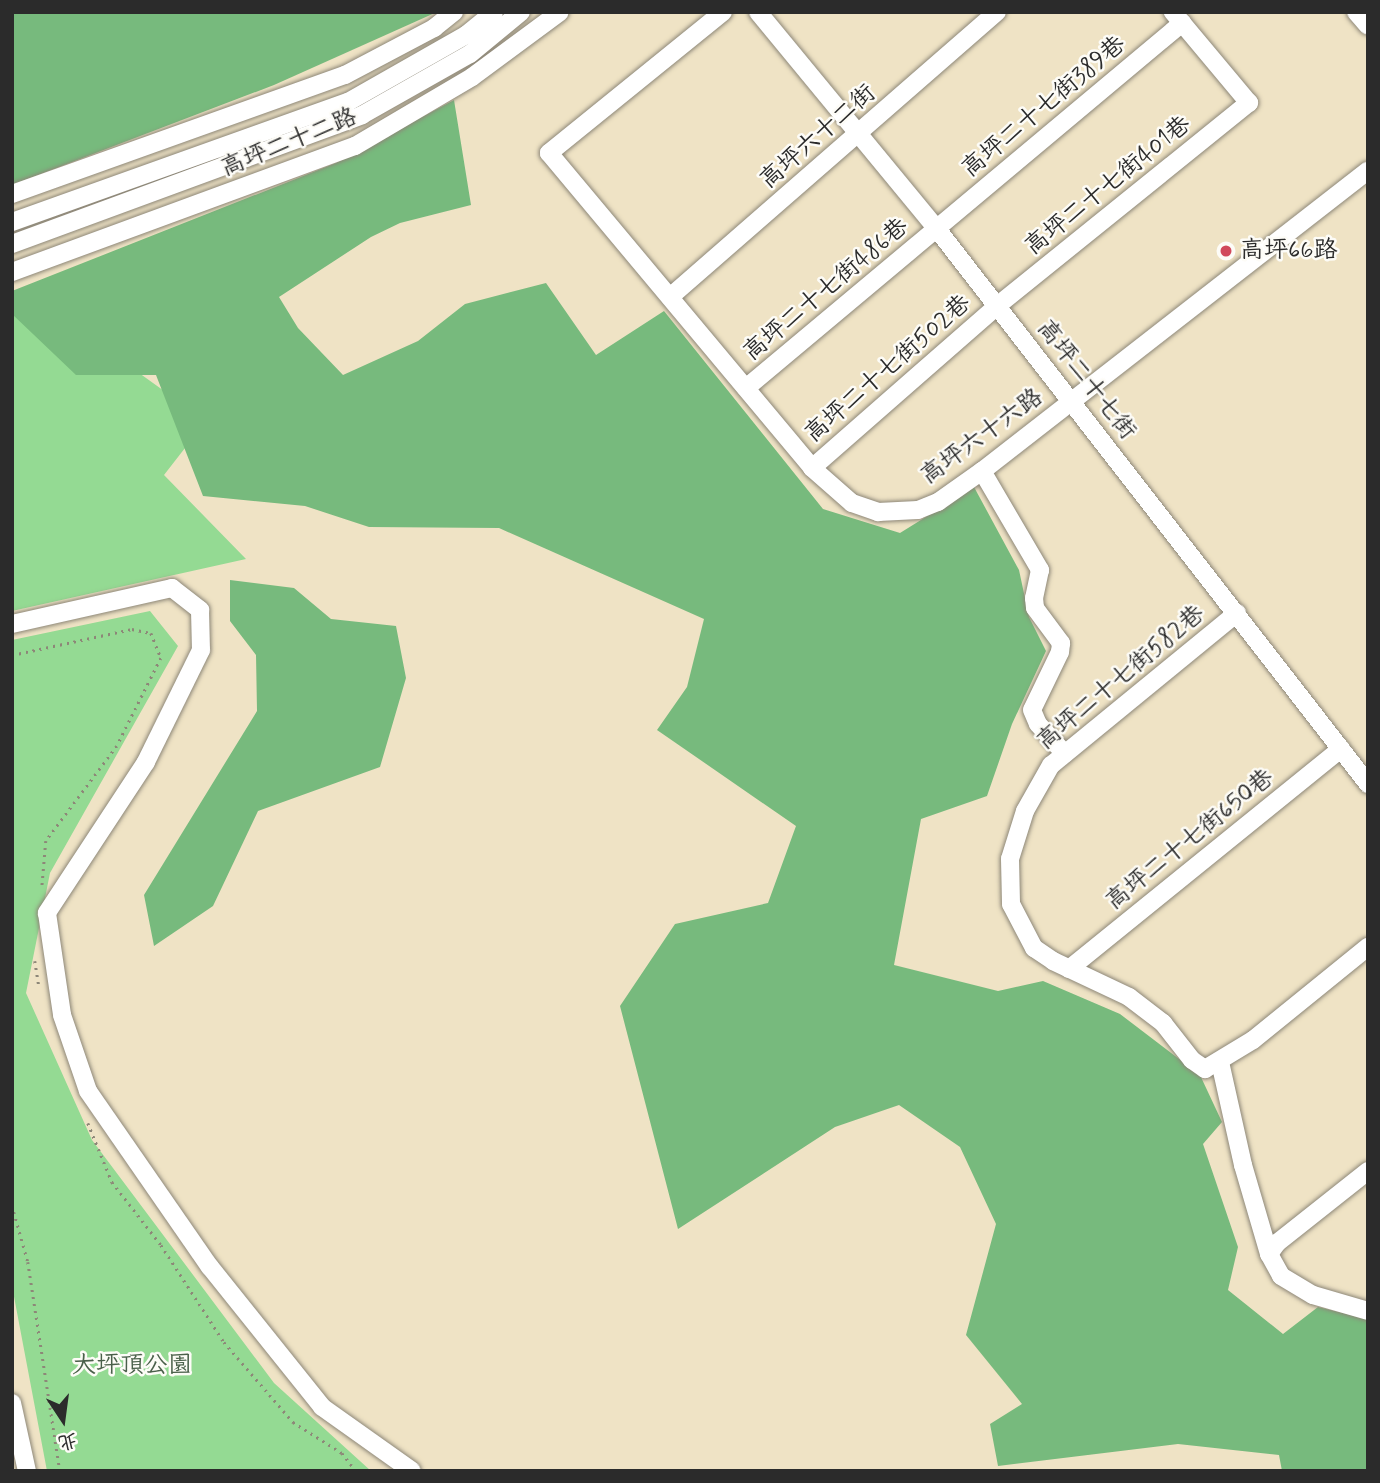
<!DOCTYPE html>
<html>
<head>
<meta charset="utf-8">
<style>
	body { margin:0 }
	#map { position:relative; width:1380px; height:1483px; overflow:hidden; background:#efe3c5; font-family:Mynerve,"LXGW WenKai TC",sans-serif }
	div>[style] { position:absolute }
	.green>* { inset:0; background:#94da93 }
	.forest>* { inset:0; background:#77ba7d }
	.path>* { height:2.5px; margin-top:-1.25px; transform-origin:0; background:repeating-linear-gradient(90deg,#8d8778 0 2px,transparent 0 7px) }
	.roads { filter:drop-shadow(0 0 2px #8d8778) drop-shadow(0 0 2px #8d8778) }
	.minor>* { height:18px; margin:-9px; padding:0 9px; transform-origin:9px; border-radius:9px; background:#fff }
	.dots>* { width:19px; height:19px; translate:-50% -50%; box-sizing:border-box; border:4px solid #fdfcf7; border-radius:50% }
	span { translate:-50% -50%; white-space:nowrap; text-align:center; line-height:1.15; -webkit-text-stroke:5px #fdfcf7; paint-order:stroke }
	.street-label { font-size:24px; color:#2b2b2b }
	.poi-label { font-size:24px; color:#2b2b2b }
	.left { translate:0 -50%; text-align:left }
	.park-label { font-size:24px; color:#4a604a }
	.frame { position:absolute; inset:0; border:14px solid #2b2b2b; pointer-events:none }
	.north { position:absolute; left:28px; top:1385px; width:70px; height:70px; -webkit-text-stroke:5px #fdfcf7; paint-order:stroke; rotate:167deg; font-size:19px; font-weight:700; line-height:28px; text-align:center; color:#2b2b2b }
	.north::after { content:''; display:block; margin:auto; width:24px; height:32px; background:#2b2b2b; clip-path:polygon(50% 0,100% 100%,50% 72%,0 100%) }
</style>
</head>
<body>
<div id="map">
	<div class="green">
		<div style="clip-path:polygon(12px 293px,100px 345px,206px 421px,164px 475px,246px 559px,12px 611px)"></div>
		<div style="clip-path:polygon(150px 611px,178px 646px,50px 873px,26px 993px,92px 1140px,274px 1383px,371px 1471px,47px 1471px,12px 1286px,12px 640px)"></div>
	</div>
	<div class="forest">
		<div style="clip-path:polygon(12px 12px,437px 12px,274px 85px,12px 185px)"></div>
		<div style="clip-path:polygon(454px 100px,471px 205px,400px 223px,371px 237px,279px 297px,298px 328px,343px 375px,418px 341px,465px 304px,546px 283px,596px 355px,664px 311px,823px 509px,900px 533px,974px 487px,1019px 570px,1029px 617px,1046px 651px,1012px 724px,987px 796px,921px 819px,894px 965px,998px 991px,1043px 981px,1120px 1014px,1200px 1075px,1222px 1122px,1203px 1144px,1238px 1247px,1228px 1290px,1283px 1334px,1318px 1307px,1368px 1319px,1368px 1471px,1282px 1471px,1279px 1455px,1178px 1444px,998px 1466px,990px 1424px,1022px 1404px,966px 1335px,996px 1224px,960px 1147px,899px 1105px,835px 1127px,678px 1229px,620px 1006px,675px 924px,768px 903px,796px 826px,657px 730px,687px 687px,704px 619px,499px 528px,369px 527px,305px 506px,203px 496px,156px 375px,76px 375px,12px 314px,12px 291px,336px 163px)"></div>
		<div style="clip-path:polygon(230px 580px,294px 588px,331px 619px,396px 626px,406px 678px,380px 767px,258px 811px,213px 906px,154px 946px,144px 895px,257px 711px,256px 655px,230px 621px)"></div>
	</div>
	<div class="path">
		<div style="left:12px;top:655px;width:123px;rotate:-12.2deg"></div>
		<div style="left:132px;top:629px;width:19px;rotate:12deg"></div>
		<div style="left:151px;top:633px;width:27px;rotate:68deg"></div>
		<div style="left:161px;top:658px;width:98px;rotate:116.6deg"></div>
		<div style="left:117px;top:746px;width:119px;rotate:126.8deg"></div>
		<div style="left:46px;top:841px;width:47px;rotate:94.9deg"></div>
		<div style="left:35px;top:961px;width:25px;rotate:81deg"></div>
		<div style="left:88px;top:1123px;width:64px;rotate:67.9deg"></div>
		<div style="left:112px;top:1182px;width:80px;rotate:52.1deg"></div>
		<div style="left:161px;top:1245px;width:116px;rotate:57deg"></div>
		<div style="left:224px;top:1342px;width:106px;rotate:49.2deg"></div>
		<div style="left:293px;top:1422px;width:58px;rotate:32.3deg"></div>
		<div style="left:342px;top:1453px;width:23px;rotate:52deg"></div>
		<div style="left:12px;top:1205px;width:59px;rotate:74.3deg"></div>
		<div style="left:28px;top:1262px;width:211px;rotate:81.3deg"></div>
	</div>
	<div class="roads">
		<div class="minor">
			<div style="left:723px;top:12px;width:224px;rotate:141deg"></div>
			<div style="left:549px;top:153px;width:410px;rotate:50.1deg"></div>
			<div style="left:812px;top:468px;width:53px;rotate:41.2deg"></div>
			<div style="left:852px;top:503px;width:28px;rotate:19deg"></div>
			<div style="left:878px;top:512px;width:40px;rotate:-2.9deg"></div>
			<div style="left:918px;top:510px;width:22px;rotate:-22deg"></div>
			<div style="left:938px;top:502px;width:54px;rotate:-35.2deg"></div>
			<div style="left:982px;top:471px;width:489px;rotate:-37.9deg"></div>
			<div style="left:758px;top:12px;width:281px;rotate:50.5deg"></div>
			<div style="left:937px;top:229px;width:703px;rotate:52.17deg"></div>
			<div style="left:1356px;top:12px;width:18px;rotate:49deg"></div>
			<div style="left:12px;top:194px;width:354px;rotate:-19.7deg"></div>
			<div style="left:345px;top:75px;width:101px;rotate:-27.8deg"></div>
			<div style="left:434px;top:28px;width:26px;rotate:-39deg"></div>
			<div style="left:12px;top:222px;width:357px;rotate:-19.7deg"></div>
			<div style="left:348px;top:102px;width:136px;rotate:-29.6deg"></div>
			<div style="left:466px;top:35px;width:36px;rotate:-39deg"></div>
			<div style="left:12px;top:244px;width:373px;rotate:-20.2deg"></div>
			<div style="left:362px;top:115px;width:124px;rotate:-29.5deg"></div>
			<div style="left:470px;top:54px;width:66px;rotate:-39.5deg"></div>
			<div style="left:12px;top:272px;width:365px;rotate:-20.2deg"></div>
			<div style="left:355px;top:146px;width:136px;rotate:-30.5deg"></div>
			<div style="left:472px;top:77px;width:109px;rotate:-36.5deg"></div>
			<div style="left:670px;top:297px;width:434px;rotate:-41.1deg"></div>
			<div style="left:746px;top:388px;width:569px;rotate:-39.93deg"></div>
			<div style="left:812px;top:468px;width:246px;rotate:-41.2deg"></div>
			<div style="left:997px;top:306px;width:324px;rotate:-38.9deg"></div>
			<div style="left:1249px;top:103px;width:119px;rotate:-129.9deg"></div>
			<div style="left:982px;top:471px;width:115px;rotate:59.6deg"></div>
			<div style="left:1040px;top:570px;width:29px;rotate:102deg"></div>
			<div style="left:1034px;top:598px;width:10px;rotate:84deg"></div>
			<div style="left:1035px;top:608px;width:44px;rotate:53.4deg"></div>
			<div style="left:1061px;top:643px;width:9px;rotate:96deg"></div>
			<div style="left:1060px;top:652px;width:64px;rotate:115.8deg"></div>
			<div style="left:1032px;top:710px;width:15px;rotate:67deg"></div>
			<div style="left:1038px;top:724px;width:40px;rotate:48deg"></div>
			<div style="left:1237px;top:613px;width:240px;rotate:140.7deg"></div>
			<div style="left:1051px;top:765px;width:53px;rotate:119.5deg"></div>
			<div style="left:1025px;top:811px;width:50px;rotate:107.4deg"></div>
			<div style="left:1010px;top:859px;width:45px;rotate:88.7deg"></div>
			<div style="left:1011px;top:904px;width:50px;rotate:62.4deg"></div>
			<div style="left:1034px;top:948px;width:23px;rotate:34deg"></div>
			<div style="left:1053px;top:961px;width:84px;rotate:25.3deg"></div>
			<div style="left:1129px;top:997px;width:43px;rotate:37.4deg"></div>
			<div style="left:1163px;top:1023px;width:47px;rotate:51.9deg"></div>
			<div style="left:1192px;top:1060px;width:16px;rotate:35deg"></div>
			<div style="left:1205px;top:1069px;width:56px;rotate:-31.1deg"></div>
			<div style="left:1253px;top:1040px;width:148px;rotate:-39deg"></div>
			<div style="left:12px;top:624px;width:164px;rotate:-12.7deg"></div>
			<div style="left:172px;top:588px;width:36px;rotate:38deg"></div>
			<div style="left:200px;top:610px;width:40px;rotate:88.6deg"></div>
			<div style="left:201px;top:650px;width:125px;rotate:116.2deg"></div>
			<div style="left:146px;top:762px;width:181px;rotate:123.3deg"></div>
			<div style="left:47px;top:913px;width:103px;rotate:81.6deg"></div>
			<div style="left:62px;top:1015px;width:80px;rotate:71.1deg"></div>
			<div style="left:88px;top:1091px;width:214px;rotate:55.3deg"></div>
			<div style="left:210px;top:1267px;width:179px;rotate:51.3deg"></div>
			<div style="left:322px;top:1407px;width:110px;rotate:35.4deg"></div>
			<div style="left:1069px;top:969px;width:350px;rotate:-39deg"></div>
			<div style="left:1220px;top:1062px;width:106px;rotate:77.4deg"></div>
			<div style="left:1243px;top:1165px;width:93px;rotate:73.7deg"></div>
			<div style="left:1269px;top:1254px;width:25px;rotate:61deg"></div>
			<div style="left:1281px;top:1276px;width:37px;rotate:31deg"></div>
			<div style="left:1313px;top:1295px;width:57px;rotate:16.2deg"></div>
			<div style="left:1269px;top:1254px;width:14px;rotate:-54deg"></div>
			<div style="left:1277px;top:1243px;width:116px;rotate:-38.4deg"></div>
			<div style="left:12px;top:1403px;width:70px;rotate:77.6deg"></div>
		</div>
	</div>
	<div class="dots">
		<div style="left:1226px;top:251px;background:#d1495b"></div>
	</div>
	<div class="street-label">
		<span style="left:1044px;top:107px;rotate:-40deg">高坪二十七街389巷</span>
		<span style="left:818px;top:137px;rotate:-41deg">高坪六十二街</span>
		<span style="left:289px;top:143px;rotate:-22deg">高坪二十二路</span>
		<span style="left:1108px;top:186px;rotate:-39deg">高坪二十七街401巷</span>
		<span style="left:826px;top:290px;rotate:-40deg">高坪二十七街486巷</span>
		<span style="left:888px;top:369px;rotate:-41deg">高坪二十七街502巷</span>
		<span style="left:1086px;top:380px;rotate:52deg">高坪二十七街</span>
		<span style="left:982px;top:437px;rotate:-36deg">高坪六十六路</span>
		<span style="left:1121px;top:678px;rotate:-40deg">高坪二十七街582巷</span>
		<span style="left:1190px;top:840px;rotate:-39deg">高坪二十七街650巷</span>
	</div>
	<div class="poi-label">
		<span class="left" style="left:1240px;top:251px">高坪66路</span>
	</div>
	<div class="park-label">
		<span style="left:132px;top:1366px">大坪頂公園</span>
	</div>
	<div class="frame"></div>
	<div class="north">北</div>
</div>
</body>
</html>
